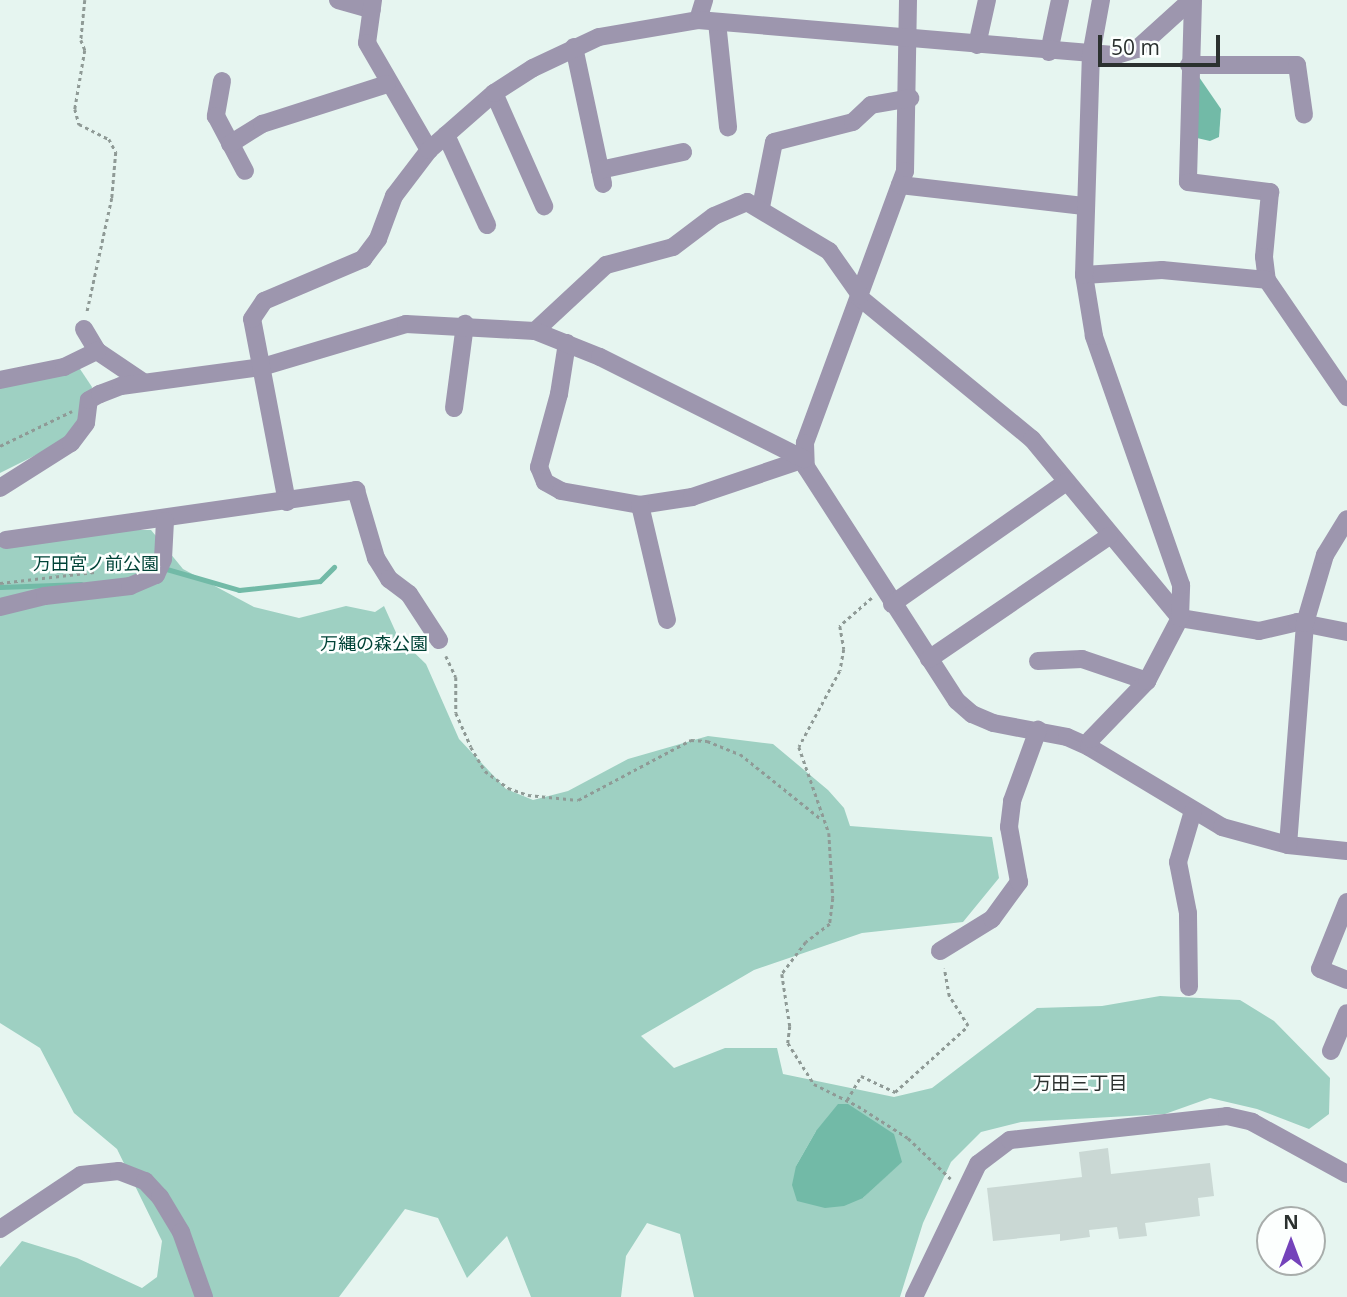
<!DOCTYPE html>
<html>
<head>
<meta charset="utf-8">
<style>
	body { margin:0 }
	#map { position:relative; width:1347px; height:1297px; overflow:hidden; background:#e6f5f0; font-family:"Open Sans","Noto Sans JP",sans-serif }
	div>[style] { position:absolute }
	.green>* { inset:0; background:#9ed0c2 }
	.water>* { inset:0; background:#72baa7 }
	.stream>* { height:5px; margin:-2.5px; padding:0 2.5px; transform-origin:2.5px; border-radius:2.5px; background:#72baa7 }
	.building>* { inset:0; background:#cad8d4 }
	.path>* { height:2.5px; margin-top:-1.25px; transform-origin:0; background:repeating-linear-gradient(90deg,#8f9a96 0 3.5px,transparent 0 7px) }
	.minor>* { height:18px; margin:-9px; padding:0 9px; transform-origin:9px; border-radius:9px; background:#9d96ae }
	span { translate:-50% -50%; white-space:nowrap; text-align:center; line-height:1.15; -webkit-text-stroke:5px #fcfffe; paint-order:stroke }
	.park-label { font-size:18px; color:#004337 }
	.neighbourhood-label { font-size:19px; color:#2b312f }
	.north { position:absolute; left:1256px; top:1206px; width:70px; height:70px; box-sizing:border-box; background:#fcfffe; border:2px solid #a8adab; border-radius:50%; rotate:0deg; font-size:19px; font-weight:700; line-height:28px; text-align:center; color:#2b312f }
	.north::after { content:''; display:block; margin:auto; width:24px; height:32px; background:#7443ba; clip-path:polygon(50% 0,100% 100%,50% 72%,0 100%) }
	.scale { position:absolute; left:1098px; top:35px; width:122px; height:32px; box-sizing:border-box; border:4px solid #2b312f; border-top:0; padding-left:9px; font-size:21px; line-height:24px; white-space:nowrap; color:#2b312f; -webkit-text-stroke:5px #fcfffe; paint-order:stroke }
</style>
</head>
<body>
<div id="map">
	<div class="green">
		<div style="clip-path:polygon(78px 366px,92px 387px,85px 413px,62px 442px,0 473px,0 377px)"></div>
		<div style="clip-path:polygon(evenodd,122px 530px,151px 530px,183px 569px,254px 607px,299px 618px,346px 606px,375px 612px,384px 606px,398px 637px,426px 664px,459px 739px,506px 789px,533px 800px,568px 791px,628px 759px,708px 736px,773px 744px,828px 790px,844px 808px,850px 826px,992px 837px,999px 878px,963px 922px,862px 933px,754px 970px,641px 1036px,674px 1068px,725px 1048px,777px 1048px,783px 1074px,894px 1097px,932px 1088px,1037px 1008px,1102px 1006px,1160px 996px,1240px 1000px,1274px 1021px,1330px 1078px,1329px 1114px,1309px 1129px,1257px 1109px,1210px 1098px,1165px 1114px,1021px 1122px,981px 1132px,951px 1162px,923px 1223px,900px 1297px,694px 1297px,680px 1234px,647px 1223px,626px 1256px,621px 1297px,531px 1297px,507px 1236px,467px 1278px,438px 1218px,405px 1209px,339px 1297px,0 1297px,0 1267px,22px 1241px,77px 1258px,142px 1288px,157px 1277px,162px 1241px,117px 1149px,74px 1113px,40px 1048px,0 1023px,0 543px,122px 530px,816px 1131px,901px 1162px,863px 1198px,796px 1166px,816px 1131px)"></div>
	</div>
	<div class="water">
		<div style="clip-path:polygon(1199px 77px,1221px 109px,1219px 137px,1210px 141px,1197px 138px)"></div>
		<div style="clip-path:polygon(838px 1104px,848px 1104px,894px 1134px,902px 1162px,863px 1198px,844px 1206px,825px 1208px,797px 1201px,792px 1185px,796px 1166px,816px 1131px)"></div>
	</div>
	<div class="stream">
		<div style="left:163px;top:568px;width:79px;rotate:16.1deg"></div>
		<div style="left:239px;top:590px;width:81px;rotate:-6.3deg"></div>
		<div style="left:320px;top:581px;width:20px;rotate:-45deg"></div>
		<div style="left:0;top:587px;width:81px;rotate:-2.1deg"></div>
	</div>
	<div class="building">
		<div style="clip-path:polygon(1108px 1148px,1111px 1174px,1210px 1163px,1214px 1196px,1198px 1198px,1200px 1216px,1145px 1223px,1147px 1236px,1119px 1239px,1117px 1227px,1089px 1230px,1090px 1237px,1060px 1241px,1060px 1234px,993px 1241px,987px 1188px,1082px 1177px,1079px 1152px)"></div>
	</div>
	<div class="path">
		<div style="left:85px;top:0;width:40px;rotate:95.7deg"></div>
		<div style="left:81px;top:40px;width:11px;rotate:68deg"></div>
		<div style="left:85px;top:50px;width:60px;rotate:99.6deg"></div>
		<div style="left:75px;top:109px;width:16px;rotate:75deg"></div>
		<div style="left:79px;top:124px;width:34px;rotate:27deg"></div>
		<div style="left:109px;top:139px;width:15px;rotate:62deg"></div>
		<div style="left:116px;top:152px;width:46px;rotate:95deg"></div>
		<div style="left:112px;top:198px;width:118px;rotate:102.3deg"></div>
		<div style="left:0;top:446px;width:80px;rotate:-25.9deg"></div>
		<div style="left:0;top:583px;width:95px;rotate:-6.7deg"></div>
		<div style="left:872px;top:598px;width:43px;rotate:138.8deg"></div>
		<div style="left:840px;top:626px;width:23px;rotate:80deg"></div>
		<div style="left:844px;top:649px;width:22px;rotate:100deg"></div>
		<div style="left:840px;top:671px;width:86px;rotate:118.3deg"></div>
		<div style="left:799px;top:747px;width:91px;rotate:70.8deg"></div>
		<div style="left:829px;top:833px;width:65px;rotate:86.5deg"></div>
		<div style="left:833px;top:898px;width:26px;rotate:97deg"></div>
		<div style="left:830px;top:924px;width:30px;rotate:143deg"></div>
		<div style="left:806px;top:942px;width:40px;rotate:127deg"></div>
		<div style="left:782px;top:974px;width:53px;rotate:81.3deg"></div>
		<div style="left:790px;top:1026px;width:17px;rotate:97deg"></div>
		<div style="left:788px;top:1043px;width:49px;rotate:57.6deg"></div>
		<div style="left:814px;top:1084px;width:49px;rotate:26.6deg"></div>
		<div style="left:858px;top:1106px;width:59px;rotate:32.6deg"></div>
		<div style="left:908px;top:1138px;width:59px;rotate:43.6deg"></div>
		<div style="left:446px;top:656px;width:23px;rotate:65deg"></div>
		<div style="left:456px;top:677px;width:36px;rotate:90deg"></div>
		<div style="left:456px;top:713px;width:37px;rotate:66deg"></div>
		<div style="left:471px;top:747px;width:28px;rotate:60deg"></div>
		<div style="left:485px;top:771px;width:29px;rotate:36deg"></div>
		<div style="left:508px;top:788px;width:21px;rotate:19deg"></div>
		<div style="left:528px;top:795px;width:50px;rotate:5.7deg"></div>
		<div style="left:578px;top:800px;width:128px;rotate:-28deg"></div>
		<div style="left:691px;top:740px;width:16px;rotate:4deg"></div>
		<div style="left:707px;top:741px;width:35px;rotate:22deg"></div>
		<div style="left:740px;top:754px;width:104px;rotate:38.7deg"></div>
		<div style="left:847px;top:1100px;width:28px;rotate:-60deg"></div>
		<div style="left:861px;top:1076px;width:38px;rotate:25deg"></div>
		<div style="left:895px;top:1092px;width:98px;rotate:-42.1deg"></div>
		<div style="left:968px;top:1026px;width:36px;rotate:-122deg"></div>
		<div style="left:949px;top:996px;width:28px;rotate:-100deg"></div>
	</div>
	<div class="minor">
		<div style="left:338px;top:0;width:35px;rotate:16deg"></div>
		<div style="left:373px;top:0;width:43px;rotate:97.9deg"></div>
		<div style="left:367px;top:43px;width:124px;rotate:59.9deg"></div>
		<div style="left:908px;top:0;width:171px;rotate:91deg"></div>
		<div style="left:905px;top:171px;width:290px;rotate:110.2deg"></div>
		<div style="left:805px;top:443px;width:24px;rotate:88deg"></div>
		<div style="left:806px;top:467px;width:278px;rotate:57.2deg"></div>
		<div style="left:957px;top:701px;width:20px;rotate:41deg"></div>
		<div style="left:972px;top:714px;width:23px;rotate:23deg"></div>
		<div style="left:993px;top:723px;width:75px;rotate:10.7deg"></div>
		<div style="left:1067px;top:737px;width:24px;rotate:24deg"></div>
		<div style="left:1089px;top:747px;width:155px;rotate:31deg"></div>
		<div style="left:1222px;top:827px;width:68px;rotate:15.3deg"></div>
		<div style="left:1288px;top:845px;width:59px;rotate:5.8deg"></div>
		<div style="left:1193px;top:0;width:182px;rotate:91.6deg"></div>
		<div style="left:1188px;top:182px;width:83px;rotate:7deg"></div>
		<div style="left:1270px;top:192px;width:65px;rotate:95.3deg"></div>
		<div style="left:1264px;top:257px;width:23px;rotate:83deg"></div>
		<div style="left:1267px;top:280px;width:142px;rotate:55.6deg"></div>
		<div style="left:698px;top:20px;width:21px;rotate:-73deg"></div>
		<div style="left:717px;top:22px;width:106px;rotate:84deg"></div>
		<div style="left:977px;top:45px;width:46px;rotate:-77.5deg"></div>
		<div style="left:574px;top:47px;width:140px;rotate:78deg"></div>
		<div style="left:1049px;top:52px;width:53px;rotate:-78.1deg"></div>
		<div style="left:1189px;top:65px;width:108px"></div>
		<div style="left:1297px;top:65px;width:50px;rotate:82deg"></div>
		<div style="left:222px;top:81px;width:36px;rotate:100deg"></div>
		<div style="left:216px;top:116px;width:62px;rotate:62.2deg"></div>
		<div style="left:494px;top:93px;width:124px;rotate:66.1deg"></div>
		<div style="left:446px;top:135px;width:99px;rotate:65.5deg"></div>
		<div style="left:230px;top:144px;width:38px;rotate:-32deg"></div>
		<div style="left:262px;top:124px;width:131px;rotate:-17.7deg"></div>
		<div style="left:600px;top:170px;width:85px;rotate:-12.2deg"></div>
		<div style="left:900px;top:185px;width:185px;rotate:6.5deg"></div>
		<div style="left:761px;top:207px;width:66px;rotate:-78.7deg"></div>
		<div style="left:774px;top:142px;width:81px;rotate:-14.2deg"></div>
		<div style="left:853px;top:122px;width:25px;rotate:-43deg"></div>
		<div style="left:871px;top:105px;width:40px;rotate:-10deg"></div>
		<div style="left:1084px;top:275px;width:78px;rotate:-3.7deg"></div>
		<div style="left:1162px;top:270px;width:105px;rotate:5.4deg"></div>
		<div style="left:859px;top:297px;width:224px;rotate:39.4deg"></div>
		<div style="left:1032px;top:439px;width:232px;rotate:50.4deg"></div>
		<div style="left:1180px;top:618px;width:80px;rotate:9.3deg"></div>
		<div style="left:1259px;top:631px;width:39px;rotate:-13deg"></div>
		<div style="left:1297px;top:622px;width:51px;rotate:11.3deg"></div>
		<div style="left:84px;top:329px;width:26px;rotate:59deg"></div>
		<div style="left:97px;top:351px;width:55px;rotate:34deg"></div>
		<div style="left:535px;top:331px;width:97px;rotate:-42.9deg"></div>
		<div style="left:606px;top:265px;width:69px;rotate:-15deg"></div>
		<div style="left:673px;top:247px;width:51px;rotate:-37.1deg"></div>
		<div style="left:714px;top:216px;width:36px;rotate:-23deg"></div>
		<div style="left:747px;top:202px;width:96px;rotate:30.9deg"></div>
		<div style="left:829px;top:251px;width:54px;rotate:54.8deg"></div>
		<div style="left:567px;top:343px;width:52px;rotate:98.9deg"></div>
		<div style="left:559px;top:394px;width:76px;rotate:105.3deg"></div>
		<div style="left:539px;top:467px;width:16px;rotate:68deg"></div>
		<div style="left:545px;top:482px;width:18px;rotate:29deg"></div>
		<div style="left:561px;top:491px;width:80px;rotate:10deg"></div>
		<div style="left:640px;top:505px;width:53px;rotate:-8.7deg"></div>
		<div style="left:692px;top:497px;width:118px;rotate:-18.7deg"></div>
		<div style="left:0;top:380px;width:65px;rotate:-11.5deg"></div>
		<div style="left:64px;top:367px;width:37px;rotate:-26deg"></div>
		<div style="left:454px;top:408px;width:85px;rotate:-82.5deg"></div>
		<div style="left:0;top:488px;width:84px;rotate:-32.4deg"></div>
		<div style="left:71px;top:443px;width:25px;rotate:-53deg"></div>
		<div style="left:86px;top:423px;width:23px;rotate:-83deg"></div>
		<div style="left:89px;top:400px;width:13px;rotate:-29deg"></div>
		<div style="left:100px;top:394px;width:22px;rotate:-21deg"></div>
		<div style="left:121px;top:386px;width:142px;rotate:-7.7deg"></div>
		<div style="left:262px;top:367px;width:150px;rotate:-16.6deg"></div>
		<div style="left:406px;top:324px;width:129px;rotate:3.1deg"></div>
		<div style="left:535px;top:331px;width:70px;rotate:21.8deg"></div>
		<div style="left:600px;top:357px;width:228px;rotate:26.6deg"></div>
		<div style="left:287px;top:502px;width:186px;rotate:-100.8deg"></div>
		<div style="left:252px;top:319px;width:22px;rotate:-56deg"></div>
		<div style="left:264px;top:301px;width:108px;rotate:-23deg"></div>
		<div style="left:363px;top:259px;width:25px;rotate:-53deg"></div>
		<div style="left:378px;top:239px;width:46px;rotate:-69.6deg"></div>
		<div style="left:394px;top:196px;width:58px;rotate:-52.7deg"></div>
		<div style="left:429px;top:150px;width:86px;rotate:-41.2deg"></div>
		<div style="left:494px;top:93px;width:46px;rotate:-32.7deg"></div>
		<div style="left:533px;top:68px;width:73px;rotate:-25.2deg"></div>
		<div style="left:599px;top:37px;width:100px;rotate:-9.7deg"></div>
		<div style="left:698px;top:20px;width:420px;rotate:4.8deg"></div>
		<div style="left:1117px;top:55px;width:21px;rotate:-17deg"></div>
		<div style="left:1137px;top:49px;width:73px;rotate:-42.2deg"></div>
		<div style="left:640px;top:505px;width:118px;rotate:76.8deg"></div>
		<div style="left:6px;top:540px;width:354px;rotate:-8.1deg"></div>
		<div style="left:356px;top:490px;width:71px;rotate:73.6deg"></div>
		<div style="left:376px;top:558px;width:25px;rotate:58deg"></div>
		<div style="left:389px;top:579px;width:25px;rotate:37deg"></div>
		<div style="left:409px;top:594px;width:55px;rotate:56.9deg"></div>
		<div style="left:892px;top:604px;width:213px;rotate:-35deg"></div>
		<div style="left:0;top:607px;width:46px;rotate:-13.7deg"></div>
		<div style="left:45px;top:596px;width:86px;rotate:-6.7deg"></div>
		<div style="left:130px;top:586px;width:28px;rotate:-23deg"></div>
		<div style="left:156px;top:575px;width:17px;rotate:-66deg"></div>
		<div style="left:163px;top:559px;width:38px;rotate:-87deg"></div>
		<div style="left:929px;top:659px;width:218px;rotate:-34.3deg"></div>
		<div style="left:1038px;top:661px;width:44px;rotate:-2.6deg"></div>
		<div style="left:1082px;top:659px;width:69px;rotate:18.7deg"></div>
		<div style="left:1089px;top:747px;width:8px;rotate:-76deg"></div>
		<div style="left:1091px;top:739px;width:81px;rotate:-46deg"></div>
		<div style="left:1147px;top:681px;width:71px;rotate:-62.4deg"></div>
		<div style="left:1180px;top:618px;width:33px;rotate:-88deg"></div>
		<div style="left:1181px;top:585px;width:264px;rotate:-109.3deg"></div>
		<div style="left:1094px;top:336px;width:62px;rotate:-99.3deg"></div>
		<div style="left:1084px;top:275px;width:220px;rotate:-88.2deg"></div>
		<div style="left:1091px;top:55px;width:56px;rotate:-79.7deg"></div>
		<div style="left:1288px;top:845px;width:223px;rotate:-85.6deg"></div>
		<div style="left:1305px;top:623px;width:71px;rotate:-73.6deg"></div>
		<div style="left:1325px;top:555px;width:42px;rotate:-58.6deg"></div>
		<div style="left:1347px;top:902px;width:72px;rotate:111.9deg"></div>
		<div style="left:1320px;top:969px;width:29px;rotate:22deg"></div>
		<div style="left:940px;top:951px;width:61px;rotate:-31.6deg"></div>
		<div style="left:992px;top:919px;width:46px;rotate:-53.9deg"></div>
		<div style="left:1019px;top:882px;width:56px;rotate:-100.3deg"></div>
		<div style="left:1009px;top:827px;width:26px;rotate:-83deg"></div>
		<div style="left:1012px;top:801px;width:76px;rotate:-69.9deg"></div>
		<div style="left:1189px;top:987px;width:74px;rotate:-90.8deg"></div>
		<div style="left:1188px;top:913px;width:52px;rotate:-101.1deg"></div>
		<div style="left:1178px;top:862px;width:53px;rotate:-73.6deg"></div>
		<div style="left:1331px;top:1051px;width:41px;rotate:-67.2deg"></div>
		<div style="left:0;top:1229px;width:97px;rotate:-33.7deg"></div>
		<div style="left:81px;top:1175px;width:38px;rotate:-6deg"></div>
		<div style="left:119px;top:1171px;width:28px;rotate:21deg"></div>
		<div style="left:145px;top:1181px;width:22px;rotate:47deg"></div>
		<div style="left:160px;top:1197px;width:41px;rotate:59deg"></div>
		<div style="left:181px;top:1232px;width:69px;rotate:70.5deg"></div>
		<div style="left:914px;top:1297px;width:148px;rotate:-64.3deg"></div>
		<div style="left:978px;top:1164px;width:40px;rotate:-37deg"></div>
		<div style="left:1010px;top:1140px;width:218px;rotate:-6.3deg"></div>
		<div style="left:1227px;top:1116px;width:26px;rotate:13deg"></div>
		<div style="left:1252px;top:1122px;width:108px;rotate:28.7deg"></div>
	</div>
	<div class="park-label">
		<span style="left:96px;top:563px">万田宮ノ前公園</span>
		<span style="left:374px;top:643px">万縄の森公園</span>
	</div>
	<div class="neighbourhood-label">
		<span style="left:1080px;top:1084px">万田三丁目</span>
	</div>
	<div class="north">N</div>
	<div class="scale">50 m</div>
</div>
</body>
</html>
